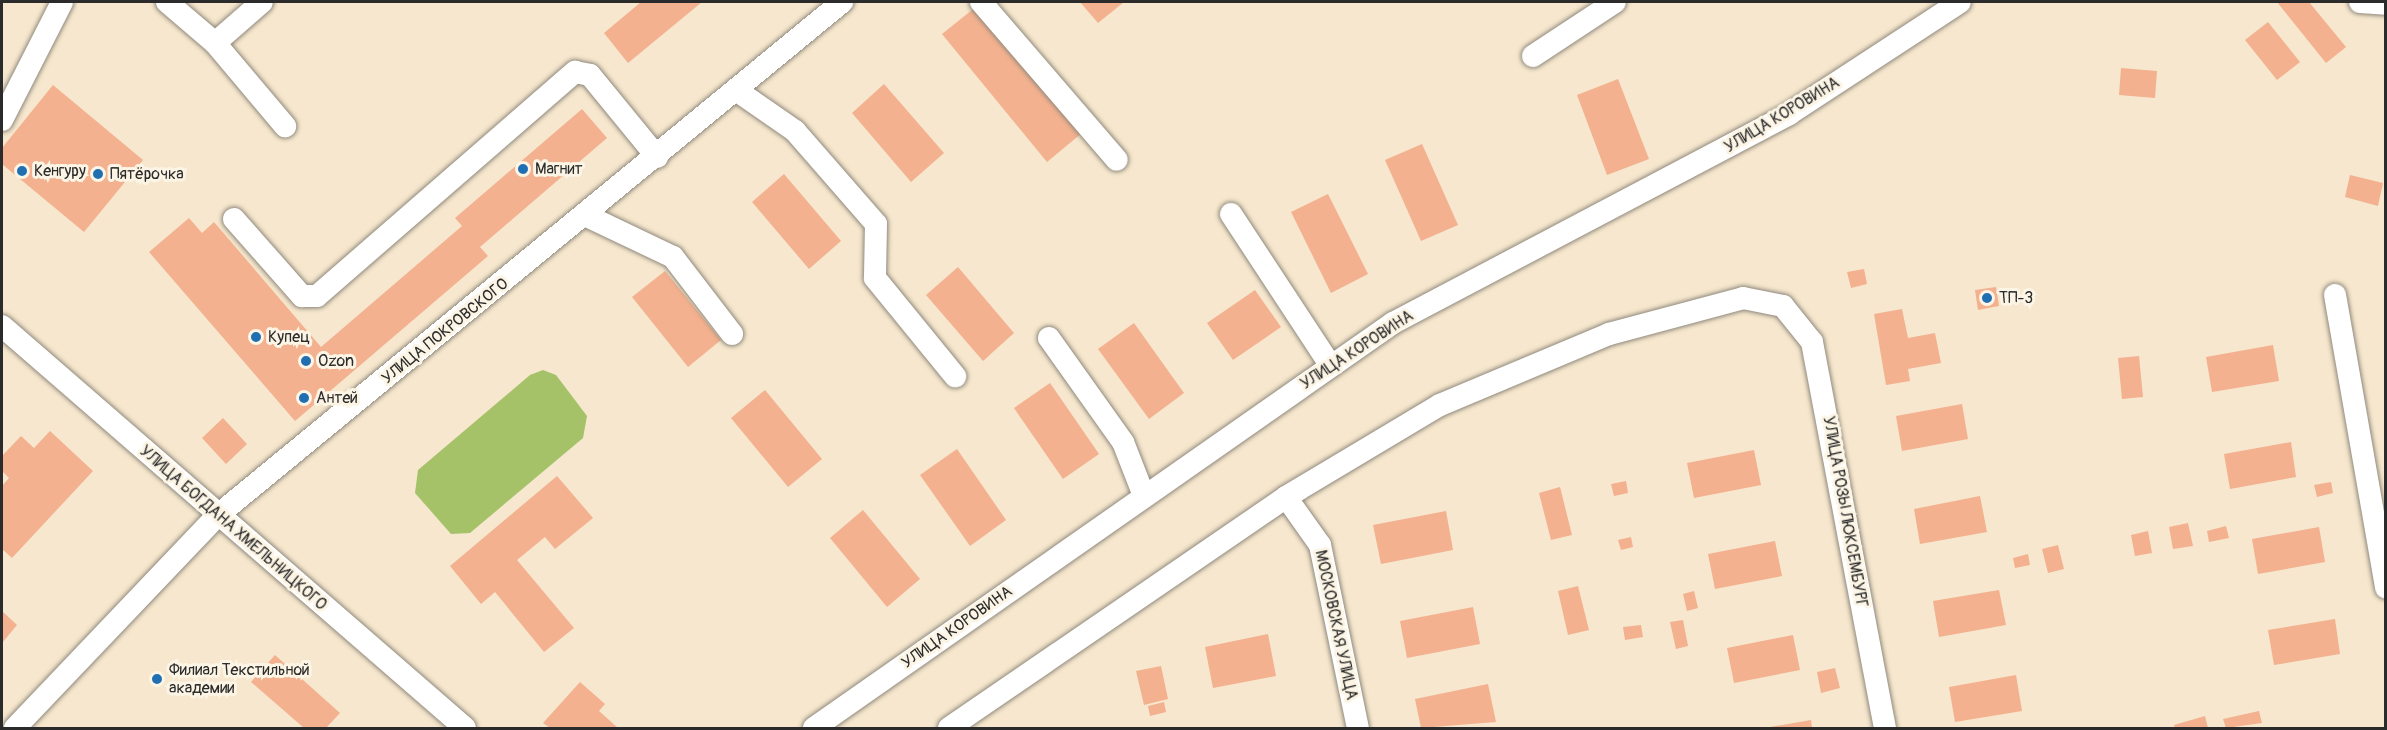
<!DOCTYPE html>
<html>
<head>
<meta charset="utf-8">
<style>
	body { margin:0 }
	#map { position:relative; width:2387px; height:730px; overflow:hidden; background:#f6e7ce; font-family:Pangolin,sans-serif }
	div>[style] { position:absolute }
	.green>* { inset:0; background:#a5c269 }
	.building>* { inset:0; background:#f3b18f }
	.roads { filter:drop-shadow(0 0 2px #90897c) drop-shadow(0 0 2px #90897c) }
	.minor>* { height:22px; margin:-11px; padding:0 11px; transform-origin:11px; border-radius:11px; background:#fff }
	.dots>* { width:16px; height:16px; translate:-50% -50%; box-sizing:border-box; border:3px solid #fcf5e5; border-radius:50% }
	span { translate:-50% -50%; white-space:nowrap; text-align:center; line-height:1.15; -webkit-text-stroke:6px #fcf5e5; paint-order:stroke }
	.street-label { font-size:16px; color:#2b2b2b }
	.poi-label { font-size:16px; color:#2b2b2b }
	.left { translate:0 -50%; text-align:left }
	.frame { position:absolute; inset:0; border:3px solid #2b2b2b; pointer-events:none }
</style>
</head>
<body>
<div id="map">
	<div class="green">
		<div style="clip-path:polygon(543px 370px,556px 375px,587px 416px,583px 438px,470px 533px,451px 534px,415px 493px,418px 470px,530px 375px)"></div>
	</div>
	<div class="building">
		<div style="clip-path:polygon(641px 2px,702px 2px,628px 63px,604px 33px)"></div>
		<div style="clip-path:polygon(1080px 2px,1124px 2px,1098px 23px)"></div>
		<div style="clip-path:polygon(2277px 2px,2309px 2px,2346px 47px,2326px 63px)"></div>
		<div style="clip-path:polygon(977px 6px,1082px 133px,1047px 162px,942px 34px)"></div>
		<div style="clip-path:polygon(2268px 22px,2300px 62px,2277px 80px,2245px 40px)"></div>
		<div style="clip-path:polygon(2121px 68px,2157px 71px,2155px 98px,2119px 95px)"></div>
		<div style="clip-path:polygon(1618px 79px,1649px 159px,1607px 175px,1577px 95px)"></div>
		<div style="clip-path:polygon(884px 84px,944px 153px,911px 182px,852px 113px)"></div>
		<div style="clip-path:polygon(53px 85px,143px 160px,84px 232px,2px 164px,2px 148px)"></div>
		<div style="clip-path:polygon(582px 109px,607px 138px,480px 247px,488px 256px,295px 421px,149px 252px,189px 218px,202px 233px,214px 222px,321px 347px,462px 226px,455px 218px)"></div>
		<div style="clip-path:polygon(1422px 144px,1458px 225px,1421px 241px,1385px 160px)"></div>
		<div style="clip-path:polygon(784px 174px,841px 241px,809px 269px,752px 202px)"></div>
		<div style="clip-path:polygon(2350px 175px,2383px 183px,2378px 206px,2345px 197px)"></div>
		<div style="clip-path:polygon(1328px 194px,1368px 274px,1331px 293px,1291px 212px)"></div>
		<div style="clip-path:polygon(958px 267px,1014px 333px,983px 361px,926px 295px)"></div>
		<div style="clip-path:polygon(1864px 269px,1867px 284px,1851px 288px,1847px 272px)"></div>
		<div style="clip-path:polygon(665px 271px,721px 340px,688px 367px,632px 297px)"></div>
		<div style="clip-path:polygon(1996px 287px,1999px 306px,1978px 310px,1975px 290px)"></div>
		<div style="clip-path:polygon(1255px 290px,1281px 327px,1233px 360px,1207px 323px)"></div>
		<div style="clip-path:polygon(1902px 309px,1908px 338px,1935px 333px,1941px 363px,1908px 369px,1910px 381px,1886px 385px,1874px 314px)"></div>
		<div style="clip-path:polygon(1134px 323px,1184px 393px,1149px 419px,1098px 349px)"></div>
		<div style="clip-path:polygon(2273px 345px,2279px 381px,2212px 392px,2206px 357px)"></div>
		<div style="clip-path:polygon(2139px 356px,2143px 397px,2122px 399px,2118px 358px)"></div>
		<div style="clip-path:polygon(1050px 383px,1099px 454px,1063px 479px,1014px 408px)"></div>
		<div style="clip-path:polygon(765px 390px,822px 459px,788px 487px,731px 418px)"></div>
		<div style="clip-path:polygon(1962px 404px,1968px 439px,1902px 451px,1896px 416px)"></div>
		<div style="clip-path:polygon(223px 418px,247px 444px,226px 464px,202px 438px)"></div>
		<div style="clip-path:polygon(50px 431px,93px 471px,12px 558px,2px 549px,2px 486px,9px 478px,2px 471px,2px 456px,21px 436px,34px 448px)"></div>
		<div style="clip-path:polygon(2291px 442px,2296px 477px,2230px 489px,2224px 454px)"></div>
		<div style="clip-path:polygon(957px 449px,1006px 520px,970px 546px,920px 475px)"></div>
		<div style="clip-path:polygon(1754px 450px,1761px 485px,1694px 498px,1687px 463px)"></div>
		<div style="clip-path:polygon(557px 476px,593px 518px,555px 549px,545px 537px,517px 560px,574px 628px,544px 652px,495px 592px,481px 604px,450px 566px)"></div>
		<div style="clip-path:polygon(1626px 481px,1628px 493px,1614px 496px,1611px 484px)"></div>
		<div style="clip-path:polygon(2331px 482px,2333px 493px,2317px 497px,2314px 485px)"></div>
		<div style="clip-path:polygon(1560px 487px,1572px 535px,1551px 540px,1539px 493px)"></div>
		<div style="clip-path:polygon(1980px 496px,1987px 532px,1920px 544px,1914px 509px)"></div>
		<div style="clip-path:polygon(863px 510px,920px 579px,887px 607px,830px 538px)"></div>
		<div style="clip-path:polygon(1446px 511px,1453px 550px,1381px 564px,1373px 525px)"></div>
		<div style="clip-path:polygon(2188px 523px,2193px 546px,2173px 549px,2169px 527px)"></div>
		<div style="clip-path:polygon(2226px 526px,2229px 538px,2209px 542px,2207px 531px)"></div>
		<div style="clip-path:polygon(2319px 527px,2325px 562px,2258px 574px,2252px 539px)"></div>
		<div style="clip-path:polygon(2148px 531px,2152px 553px,2135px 556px,2131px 535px)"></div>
		<div style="clip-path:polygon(1631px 537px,1633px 547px,1621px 550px,1618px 540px)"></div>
		<div style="clip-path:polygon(1775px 541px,1782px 576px,1715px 589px,1708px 554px)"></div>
		<div style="clip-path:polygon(2058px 545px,2064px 569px,2048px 573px,2042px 549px)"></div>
		<div style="clip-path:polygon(2028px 554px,2030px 565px,2015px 568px,2013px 558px)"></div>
		<div style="clip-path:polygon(1578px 586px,1589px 630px,1568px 635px,1558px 591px)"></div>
		<div style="clip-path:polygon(1999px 590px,2006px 625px,1939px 637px,1933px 601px)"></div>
		<div style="clip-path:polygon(1694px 591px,1698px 608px,1687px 611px,1683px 594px)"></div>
		<div style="clip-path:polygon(1473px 607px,1480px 644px,1407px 658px,1400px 621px)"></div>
		<div style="clip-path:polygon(2px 611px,17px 625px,2px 643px)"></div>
		<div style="clip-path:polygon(2335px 619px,2340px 654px,2274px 665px,2268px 630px)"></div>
		<div style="clip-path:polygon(1683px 620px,1688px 646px,1676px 649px,1670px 622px)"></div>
		<div style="clip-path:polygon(1641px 625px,1643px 637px,1625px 640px,1623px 627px)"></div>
		<div style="clip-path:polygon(1268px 634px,1276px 676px,1213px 688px,1205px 647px)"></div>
		<div style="clip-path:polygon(1793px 635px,1800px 670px,1734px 683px,1727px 648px)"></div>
		<div style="clip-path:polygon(275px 655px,340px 713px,326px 728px,304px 728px,251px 682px)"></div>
		<div style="clip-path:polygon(1161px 666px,1168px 699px,1144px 705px,1136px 671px)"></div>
		<div style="clip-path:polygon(1835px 668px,1840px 688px,1821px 693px,1817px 672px)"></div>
		<div style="clip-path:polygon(2016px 675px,2022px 711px,1955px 722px,1949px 687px)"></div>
		<div style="clip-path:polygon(580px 682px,605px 704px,599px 711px,618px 728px,550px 728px,543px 723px)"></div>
		<div style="clip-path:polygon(1488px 684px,1496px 722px,1421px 728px,1415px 699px)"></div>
		<div style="clip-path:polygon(1164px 702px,1166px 712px,1150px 716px,1148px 706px)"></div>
		<div style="clip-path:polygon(2259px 711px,2262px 723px,2226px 728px,2223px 719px)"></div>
		<div style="clip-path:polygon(2205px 716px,2208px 728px,2175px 728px,2174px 725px)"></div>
		<div style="clip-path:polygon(1811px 720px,1812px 728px,1770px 728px,1770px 727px)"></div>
	</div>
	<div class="roads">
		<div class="minor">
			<div style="left:167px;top:2px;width:63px;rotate:40.5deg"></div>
			<div style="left:215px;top:43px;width:109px;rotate:49.9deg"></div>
			<div style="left:981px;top:2px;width:208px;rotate:49.3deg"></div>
			<div style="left:2360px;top:2px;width:26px;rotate:4deg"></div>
			<div style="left:215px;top:43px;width:62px;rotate:-41.1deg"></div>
			<div style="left:1533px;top:56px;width:98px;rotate:-33.4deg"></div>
			<div style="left:736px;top:90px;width:72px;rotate:34.8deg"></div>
			<div style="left:795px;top:131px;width:123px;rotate:48.9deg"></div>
			<div style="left:876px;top:224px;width:54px;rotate:91.1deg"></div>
			<div style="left:875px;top:278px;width:127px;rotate:50.8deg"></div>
			<div style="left:2px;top:120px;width:132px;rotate:-63deg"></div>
			<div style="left:1231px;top:214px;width:182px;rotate:56.7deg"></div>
			<div style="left:587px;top:216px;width:95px;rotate:25.5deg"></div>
			<div style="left:673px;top:257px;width:97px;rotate:52.5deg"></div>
			<div style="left:234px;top:219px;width:103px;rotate:48.6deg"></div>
			<div style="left:302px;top:296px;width:15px"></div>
			<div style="left:317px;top:296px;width:342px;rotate:-41deg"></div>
			<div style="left:575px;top:72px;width:15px;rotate:11deg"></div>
			<div style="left:590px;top:75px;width:106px;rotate:50.7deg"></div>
			<div style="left:2335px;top:295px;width:297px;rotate:80.1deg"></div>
			<div style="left:2px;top:326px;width:613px;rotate:40.97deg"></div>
			<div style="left:1049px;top:338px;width:128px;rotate:54.6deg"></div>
			<div style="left:1123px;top:442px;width:58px;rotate:68.7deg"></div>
			<div style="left:1286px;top:497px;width:59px;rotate:54.7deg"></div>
			<div style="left:1320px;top:545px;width:187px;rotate:78.3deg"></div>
			<div style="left:15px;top:728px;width:294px;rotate:-46.4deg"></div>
			<div style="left:218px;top:515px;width:808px;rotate:-39.42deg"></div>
			<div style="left:814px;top:728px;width:707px;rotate:-34.97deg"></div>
			<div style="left:1393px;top:323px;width:448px;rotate:-27.8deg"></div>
			<div style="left:1789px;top:114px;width:204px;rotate:-33.2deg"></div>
			<div style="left:949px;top:728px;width:409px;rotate:-34.4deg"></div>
			<div style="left:1286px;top:497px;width:179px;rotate:-30.9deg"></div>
			<div style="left:1440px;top:405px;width:183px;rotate:-22.8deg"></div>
			<div style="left:1609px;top:334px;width:139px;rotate:-15deg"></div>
			<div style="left:1743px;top:298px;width:41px;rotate:11.3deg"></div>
			<div style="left:1783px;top:306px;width:46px;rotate:51.1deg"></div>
			<div style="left:1812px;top:342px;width:393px;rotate:79.3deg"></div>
		</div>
	</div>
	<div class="dots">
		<div style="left:523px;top:169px;background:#1f6fb2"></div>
		<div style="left:22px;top:171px;background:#1f6fb2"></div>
		<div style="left:98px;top:174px;background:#1f6fb2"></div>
		<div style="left:1987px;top:298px;background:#1f6fb2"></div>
		<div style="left:256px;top:337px;background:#1f6fb2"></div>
		<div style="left:306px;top:361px;background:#1f6fb2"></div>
		<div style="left:304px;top:398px;background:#1f6fb2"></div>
		<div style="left:157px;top:679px;background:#1f6fb2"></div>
	</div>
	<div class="street-label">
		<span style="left:1782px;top:115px;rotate:-31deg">УЛИЦА КОРОВИНА</span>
		<span style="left:445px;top:331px;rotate:-39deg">УЛИЦА ПОКРОВСКОГО</span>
		<span style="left:1357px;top:350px;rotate:-33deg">УЛИЦА КОРОВИНА</span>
		<span style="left:1845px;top:512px;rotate:80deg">УЛИЦА РОЗЫ ЛЮКСЕМБУРГ</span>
		<span style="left:233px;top:528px;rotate:41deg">УЛИЦА БОГДАНА ХМЕЛЬНИЦКОГО</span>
		<span style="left:1336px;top:625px;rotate:78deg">МОСКОВСКАЯ УЛИЦА</span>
		<span style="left:957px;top:627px;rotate:-35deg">УЛИЦА КОРОВИНА</span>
	</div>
	<div class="poi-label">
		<span class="left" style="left:535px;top:169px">Магнит</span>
		<span class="left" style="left:34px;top:171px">Кенгуру</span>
		<span class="left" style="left:110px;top:174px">Пятёрочка</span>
		<span class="left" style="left:1999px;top:298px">ТП-3</span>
		<span class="left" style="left:268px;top:337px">Купец</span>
		<span class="left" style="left:318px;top:361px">Ozon</span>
		<span class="left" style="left:316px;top:398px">Антей</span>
		<span class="left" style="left:169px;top:679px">Филиал Текстильной<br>академии</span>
	</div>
	<div class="frame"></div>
</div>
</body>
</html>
